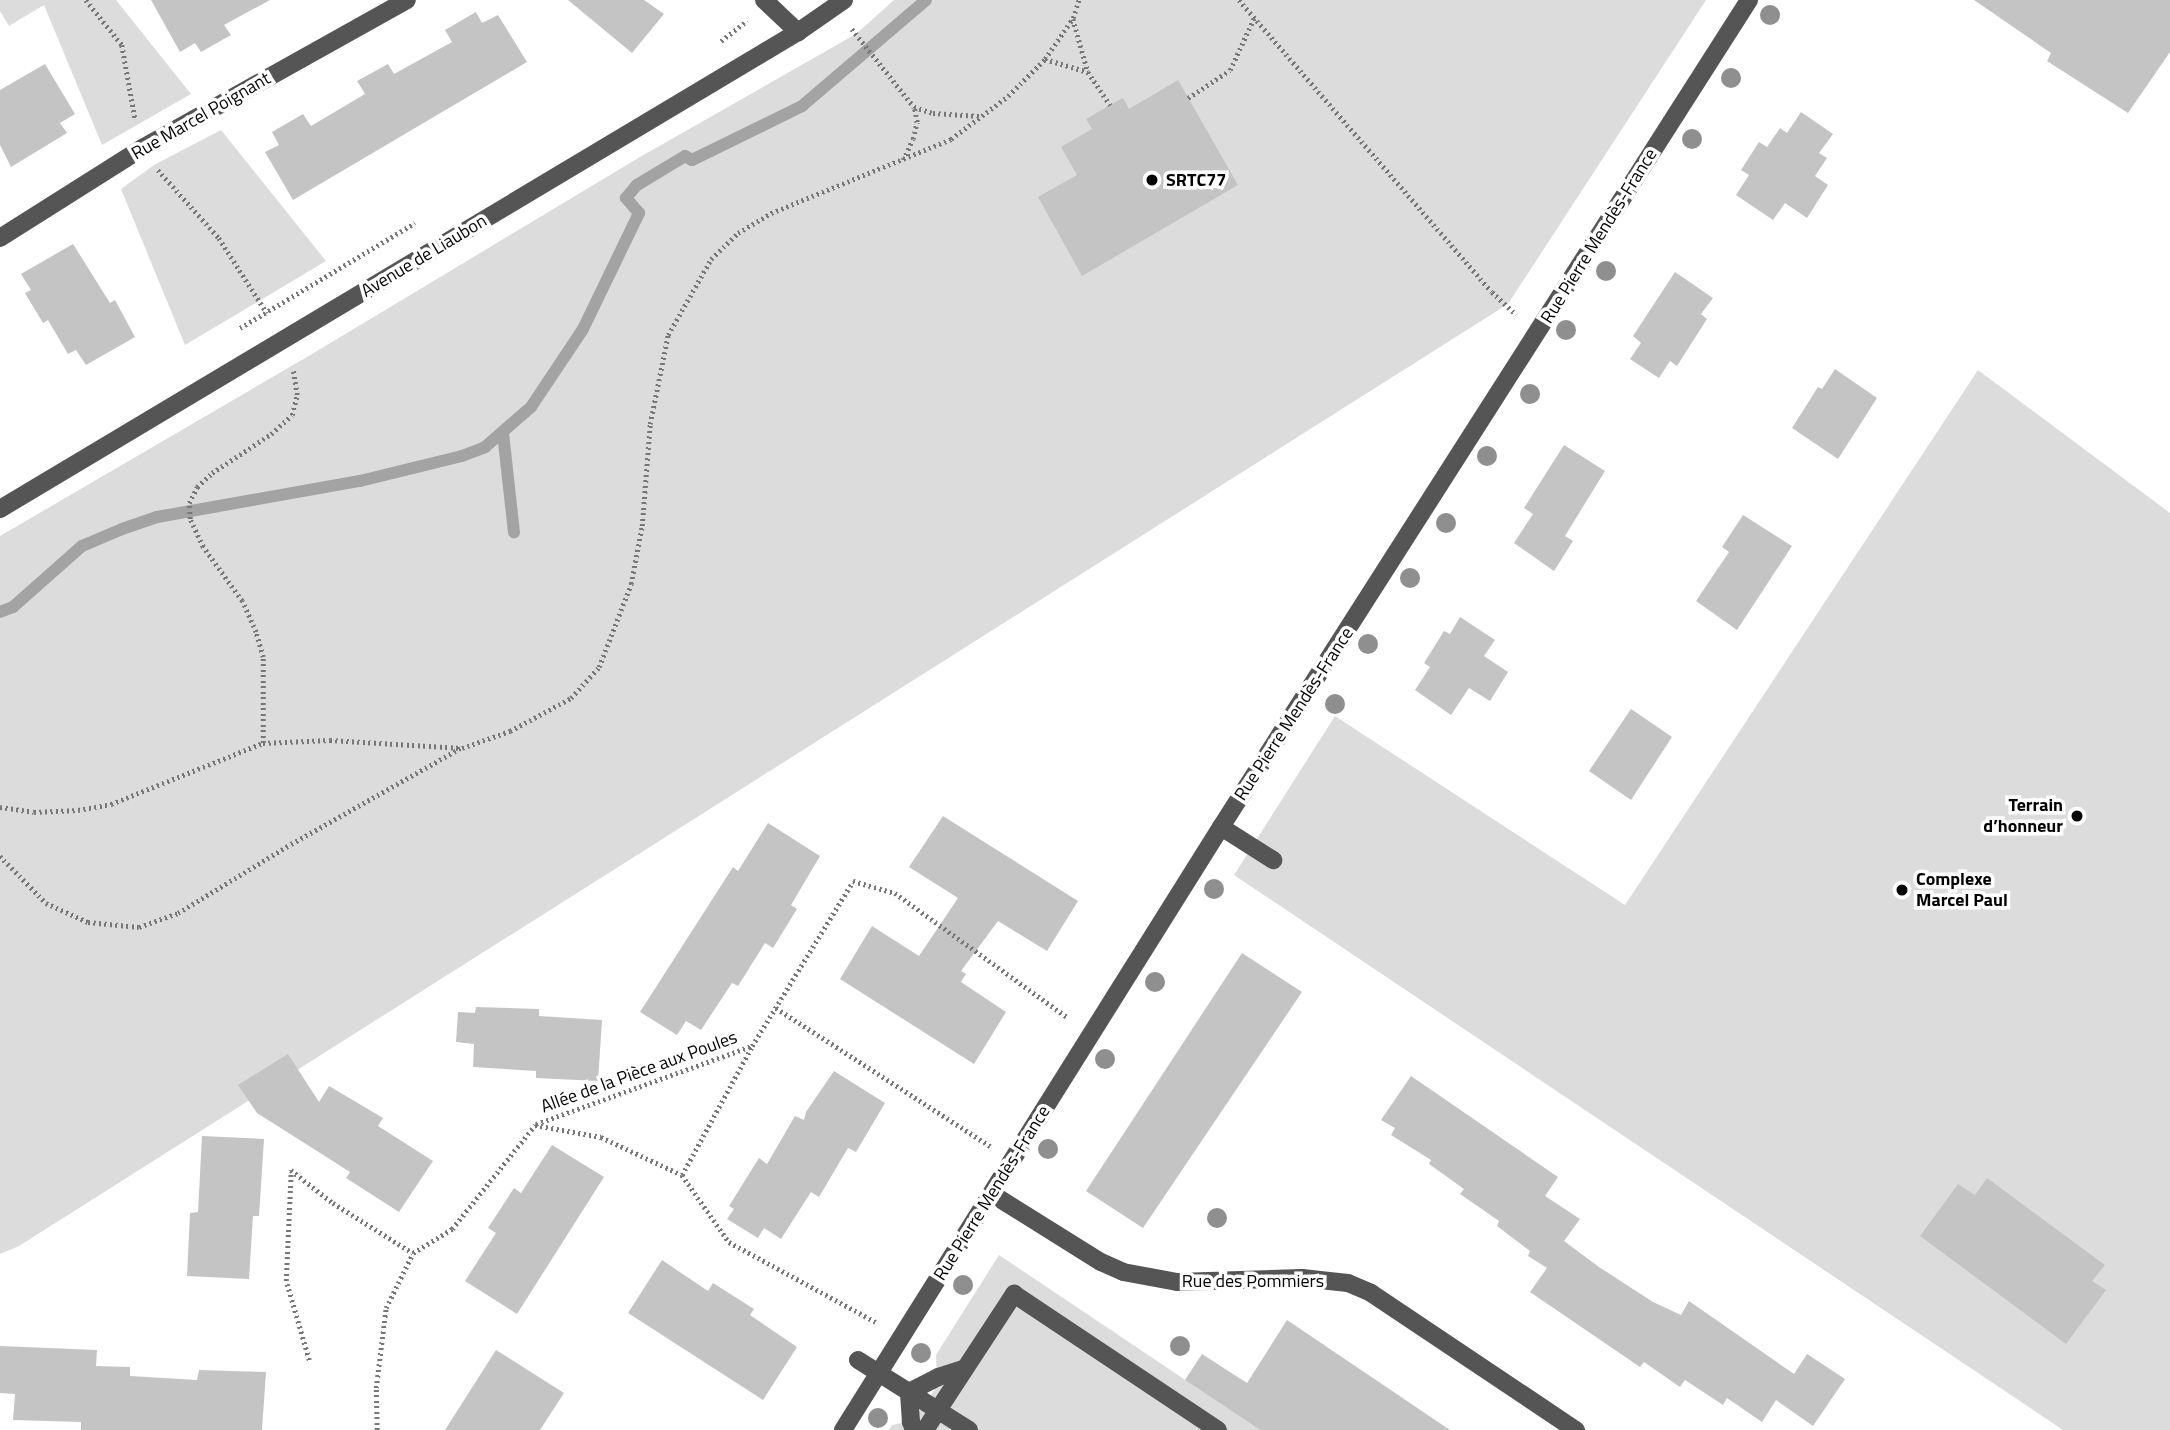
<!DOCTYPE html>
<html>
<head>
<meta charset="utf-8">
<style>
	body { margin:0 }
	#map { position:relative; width:2170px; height:1430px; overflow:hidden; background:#fff; font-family:"Titillium Web",sans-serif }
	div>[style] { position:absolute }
	.green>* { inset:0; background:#dcdcdc }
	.stream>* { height:12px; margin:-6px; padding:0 6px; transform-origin:6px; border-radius:6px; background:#a3a3a3 }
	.building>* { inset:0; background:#c4c4c4 }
	.path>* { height:4.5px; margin-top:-2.25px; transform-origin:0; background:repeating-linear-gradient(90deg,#777 0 2px,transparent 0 5.5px) }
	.minor>* { height:18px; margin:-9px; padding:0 9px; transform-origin:9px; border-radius:9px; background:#555 }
	.trees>* { width:20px; height:20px; margin:-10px; border-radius:50%; background:#8f8f8f }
	.dots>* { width:19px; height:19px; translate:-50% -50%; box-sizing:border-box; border:4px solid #fff; border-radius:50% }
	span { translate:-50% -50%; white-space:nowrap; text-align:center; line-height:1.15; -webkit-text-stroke:7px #fff; paint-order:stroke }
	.street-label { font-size:18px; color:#000 }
	.poi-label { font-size:18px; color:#000; font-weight:700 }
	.left { translate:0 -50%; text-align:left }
	.right { translate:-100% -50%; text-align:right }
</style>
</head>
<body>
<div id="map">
	<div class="green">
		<div style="clip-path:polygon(0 0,116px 0,191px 94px,102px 145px,44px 5px,9px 26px,0 11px)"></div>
		<div style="clip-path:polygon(894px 0,1706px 0,1508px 304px,19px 1246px,0 1254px,0 536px,312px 354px,640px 157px,856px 34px)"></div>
		<div style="clip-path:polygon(221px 130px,326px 261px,185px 345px,121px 189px,154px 165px)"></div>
		<div style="clip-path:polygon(1978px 370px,2170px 513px,2170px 1430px,2063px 1430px,1234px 875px,1335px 716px,1625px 905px)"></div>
		<div style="clip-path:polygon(999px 1255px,1260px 1430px,889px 1430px,892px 1425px,911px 1421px,927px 1402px,937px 1385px,936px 1355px)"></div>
	</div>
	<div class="stream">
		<div style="left:503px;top:433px;width:100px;rotate:83.7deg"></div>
		<div style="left:0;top:612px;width:14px;rotate:-21deg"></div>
		<div style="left:13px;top:607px;width:92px;rotate:-41.5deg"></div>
		<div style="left:82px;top:546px;width:43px;rotate:-23deg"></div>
		<div style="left:122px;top:529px;width:37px;rotate:-19deg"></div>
		<div style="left:157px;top:517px;width:206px;rotate:-10.1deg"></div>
		<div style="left:360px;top:481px;width:105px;rotate:-13.8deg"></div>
		<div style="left:462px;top:456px;width:25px;rotate:-21deg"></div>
		<div style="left:485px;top:447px;width:61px;rotate:-41deg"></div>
		<div style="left:531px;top:407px;width:94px;rotate:-56.3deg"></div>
		<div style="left:583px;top:329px;width:129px;rotate:-64.2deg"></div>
		<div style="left:639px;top:213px;width:20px;rotate:-131deg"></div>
		<div style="left:626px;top:198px;width:17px;rotate:-50deg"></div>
		<div style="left:637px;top:185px;width:56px;rotate:-31.1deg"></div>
		<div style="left:685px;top:156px;width:8px;rotate:30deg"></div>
		<div style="left:692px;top:160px;width:123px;rotate:-26.1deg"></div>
		<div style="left:802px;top:106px;width:163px;rotate:-40.5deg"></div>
	</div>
	<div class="building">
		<div style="clip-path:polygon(151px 0,270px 0,224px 25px,231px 35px,201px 52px,195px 43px,180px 52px)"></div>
		<div style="clip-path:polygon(568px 0,644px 0,664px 14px,632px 53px)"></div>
		<div style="clip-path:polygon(1974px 0,2170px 0,2170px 52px,2128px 113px,2047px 61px,2051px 53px)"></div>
		<div style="clip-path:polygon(476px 12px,482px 23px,498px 15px,527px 62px,293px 200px,265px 152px,279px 145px,272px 132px,303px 114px,311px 126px,365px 94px,357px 81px,388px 64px,394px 74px,452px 42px,445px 30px)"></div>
		<div style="clip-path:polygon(45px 64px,75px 114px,60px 123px,67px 133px,11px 167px,0 145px,0 90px)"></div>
		<div style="clip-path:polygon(1178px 80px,1238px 185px,1082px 276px,1038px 197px,1077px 175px,1061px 147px,1092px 129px,1086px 119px,1110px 105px,1123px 98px,1129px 109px)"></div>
		<div style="clip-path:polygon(1801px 112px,1833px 134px,1819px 153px,1827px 158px,1815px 176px,1828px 185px,1807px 218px,1785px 203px,1773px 220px,1736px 195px,1749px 175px,1741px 170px,1759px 142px,1767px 147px,1780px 128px,1787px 133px)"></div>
		<div style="clip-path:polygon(73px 244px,110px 303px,115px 300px,135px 337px,86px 365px,76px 350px,68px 354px,48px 320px,43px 323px,25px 293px,31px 290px,21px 274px)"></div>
		<div style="clip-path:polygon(1675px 272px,1713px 298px,1701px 314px,1707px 319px,1677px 366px,1670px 361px,1659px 378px,1630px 359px,1641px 343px,1633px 336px)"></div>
		<div style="clip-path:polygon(1835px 369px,1877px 398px,1838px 459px,1792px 428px,1818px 387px,1822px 389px)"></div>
		<div style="clip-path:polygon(1564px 445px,1605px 471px,1565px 536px,1573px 541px,1554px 571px,1514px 543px,1533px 514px,1524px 508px)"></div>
		<div style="clip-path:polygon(1743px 515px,1792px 546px,1737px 630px,1696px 601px,1729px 552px,1722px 547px)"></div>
		<div style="clip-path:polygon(1460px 617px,1495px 640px,1484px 656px,1508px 672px,1490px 701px,1469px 688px,1451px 715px,1415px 690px,1430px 667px,1424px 663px,1444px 631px,1450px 634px)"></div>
		<div style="clip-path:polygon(1631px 709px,1672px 737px,1631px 800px,1589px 771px)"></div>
		<div style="clip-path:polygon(943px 816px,1078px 901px,1047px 951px,998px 921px,961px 971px,966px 974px,961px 982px,1006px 1012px,974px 1064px,840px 979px,872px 926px,919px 956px,958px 898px,909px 867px)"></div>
		<div style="clip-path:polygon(768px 823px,820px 856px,791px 905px,797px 909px,773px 948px,765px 943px,738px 986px,732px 983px,701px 1030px,686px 1021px,677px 1035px,640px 1012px,733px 867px,738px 871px)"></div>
		<div style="clip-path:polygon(1242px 953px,1302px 992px,1143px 1228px,1086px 1191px)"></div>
		<div style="clip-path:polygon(476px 1007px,539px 1009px,539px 1016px,602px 1020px,598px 1081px,536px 1078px,536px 1071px,473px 1067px,474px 1044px,456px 1042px,458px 1012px,475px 1013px)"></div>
		<div style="clip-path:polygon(288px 1054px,319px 1102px,329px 1086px,383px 1118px,378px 1126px,433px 1161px,399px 1212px,346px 1178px,350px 1172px,257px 1113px,238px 1085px)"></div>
		<div style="clip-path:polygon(834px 1071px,885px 1103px,856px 1152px,848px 1148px,819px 1197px,811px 1192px,781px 1239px,764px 1228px,758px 1238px,727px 1219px,734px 1209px,729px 1206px,759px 1158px,767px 1164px,795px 1116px,804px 1120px,806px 1112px)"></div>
		<div style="clip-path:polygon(1411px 1076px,1558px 1177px,1545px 1196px,1580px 1219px,1564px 1241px,1599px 1267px,1653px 1302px,1681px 1315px,1689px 1301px,1794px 1374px,1807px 1354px,1845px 1379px,1813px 1426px,1776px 1400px,1762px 1422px,1727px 1398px,1723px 1405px,1685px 1380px,1680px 1387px,1644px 1362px,1640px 1367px,1530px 1292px,1547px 1268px,1528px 1256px,1530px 1251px,1497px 1226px,1499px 1221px,1460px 1194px,1464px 1189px,1429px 1164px,1431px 1160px,1391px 1135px,1395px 1128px,1381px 1120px)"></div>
		<div style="clip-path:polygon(202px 1136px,264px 1139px,259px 1216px,253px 1216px,249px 1279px,187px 1276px,190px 1213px,198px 1212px)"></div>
		<div style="clip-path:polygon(552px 1145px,604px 1177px,517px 1314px,465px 1281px,496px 1233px,488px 1228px,514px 1188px,521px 1193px)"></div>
		<div style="clip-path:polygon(1987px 1178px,2105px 1265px,2092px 1281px,2106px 1290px,2066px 1344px,1920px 1236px,1958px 1184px,1975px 1195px)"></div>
		<div style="clip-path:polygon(662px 1260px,708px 1291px,713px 1283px,754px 1309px,750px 1315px,797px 1347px,763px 1400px,628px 1313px)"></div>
		<div style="clip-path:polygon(1287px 1320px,1450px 1430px,1260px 1430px,1185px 1380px,1202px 1354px,1247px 1383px)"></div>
		<div style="clip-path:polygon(0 1346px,97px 1350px,96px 1366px,130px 1367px,130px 1376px,197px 1380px,199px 1370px,266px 1372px,262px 1430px,81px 1430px,81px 1422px,13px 1420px,15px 1394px,0 1393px)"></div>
		<div style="clip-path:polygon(496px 1350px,564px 1393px,540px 1430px,445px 1430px)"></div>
	</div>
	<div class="path">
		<div style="left:86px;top:0;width:58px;rotate:51.3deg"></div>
		<div style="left:122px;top:45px;width:74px;rotate:79.9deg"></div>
		<div style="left:1239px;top:0;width:386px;rotate:49.1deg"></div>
		<div style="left:1492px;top:292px;width:33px;rotate:43deg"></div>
		<div style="left:1073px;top:19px;width:55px;rotate:74.2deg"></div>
		<div style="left:1088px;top:72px;width:40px;rotate:56deg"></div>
		<div style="left:852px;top:29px;width:100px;rotate:51.5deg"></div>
		<div style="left:914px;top:107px;width:20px;rotate:18deg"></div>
		<div style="left:933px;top:113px;width:46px;rotate:3.7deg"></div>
		<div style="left:721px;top:41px;width:33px;rotate:-38deg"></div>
		<div style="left:1045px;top:59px;width:45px;rotate:16.8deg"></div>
		<div style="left:1188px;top:98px;width:50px;rotate:-33.7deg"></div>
		<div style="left:1230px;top:70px;width:57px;rotate:-65.2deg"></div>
		<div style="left:903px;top:160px;width:23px;rotate:-65deg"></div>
		<div style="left:913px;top:139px;width:17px;rotate:-77deg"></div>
		<div style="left:917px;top:122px;width:15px;rotate:-101deg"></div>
		<div style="left:158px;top:170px;width:91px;rotate:48.1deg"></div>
		<div style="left:219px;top:238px;width:89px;rotate:57.4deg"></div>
		<div style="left:240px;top:328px;width:204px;rotate:-31deg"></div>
		<div style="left:263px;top:743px;width:86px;rotate:-90deg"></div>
		<div style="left:263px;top:657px;width:26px;rotate:-106deg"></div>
		<div style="left:256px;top:632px;width:34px;rotate:-114deg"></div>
		<div style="left:242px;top:601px;width:67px;rotate:-125.8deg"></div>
		<div style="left:203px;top:547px;width:31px;rotate:-115deg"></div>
		<div style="left:190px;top:519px;width:16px;rotate:-94deg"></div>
		<div style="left:189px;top:503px;width:18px;rotate:-63deg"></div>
		<div style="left:197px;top:487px;width:21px;rotate:-43deg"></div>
		<div style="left:212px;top:473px;width:71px;rotate:-33.5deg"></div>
		<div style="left:271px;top:434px;width:28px;rotate:-42deg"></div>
		<div style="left:292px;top:415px;width:21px;rotate:-76deg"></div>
		<div style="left:297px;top:395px;width:26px;rotate:-99deg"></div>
		<div style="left:0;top:807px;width:34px;rotate:8deg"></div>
		<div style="left:34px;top:812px;width:44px;rotate:-2.6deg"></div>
		<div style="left:78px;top:810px;width:34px;rotate:-10deg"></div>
		<div style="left:111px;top:804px;width:164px;rotate:-21.9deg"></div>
		<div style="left:263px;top:743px;width:67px;rotate:-2.6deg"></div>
		<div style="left:330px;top:740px;width:132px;rotate:3.5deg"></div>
		<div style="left:462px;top:748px;width:51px;rotate:-19.5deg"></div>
		<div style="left:510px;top:731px;width:69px;rotate:-28.4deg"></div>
		<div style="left:571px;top:698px;width:42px;rotate:-47.9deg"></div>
		<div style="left:599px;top:667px;width:89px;rotate:-68.9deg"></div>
		<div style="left:631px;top:584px;width:59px;rotate:-79.3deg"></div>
		<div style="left:642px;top:526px;width:102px;rotate:-85.5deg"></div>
		<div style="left:650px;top:424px;width:91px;rotate:-78.6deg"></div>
		<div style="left:668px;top:335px;width:87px;rotate:-60.5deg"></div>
		<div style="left:711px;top:259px;width:37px;rotate:-44deg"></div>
		<div style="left:738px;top:233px;width:39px;rotate:-31deg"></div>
		<div style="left:771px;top:213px;width:195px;rotate:-22.3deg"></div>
		<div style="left:951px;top:139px;width:71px;rotate:-37deg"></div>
		<div style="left:1008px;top:96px;width:52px;rotate:-45deg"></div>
		<div style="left:1045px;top:59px;width:50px;rotate:-55.7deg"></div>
		<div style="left:1073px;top:18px;width:19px;rotate:-72deg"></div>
		<div style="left:0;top:856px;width:66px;rotate:45.6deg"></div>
		<div style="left:46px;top:903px;width:46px;rotate:24.3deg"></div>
		<div style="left:88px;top:922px;width:51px;rotate:5.6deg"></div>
		<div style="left:139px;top:927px;width:41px;rotate:-19.7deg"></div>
		<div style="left:178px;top:913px;width:132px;rotate:-31.4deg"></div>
		<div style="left:291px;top:844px;width:195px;rotate:-29.5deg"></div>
		<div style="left:776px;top:1008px;width:255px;rotate:32.8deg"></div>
		<div style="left:536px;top:1124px;width:229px;rotate:-19.9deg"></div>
		<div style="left:682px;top:1175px;width:147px;rotate:-61.5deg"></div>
		<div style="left:752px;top:1046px;width:193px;rotate:-58.5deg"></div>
		<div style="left:853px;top:881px;width:44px;rotate:15.9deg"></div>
		<div style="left:895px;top:893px;width:213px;rotate:35.8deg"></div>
		<div style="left:309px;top:1360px;width:82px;rotate:-106.2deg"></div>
		<div style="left:286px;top:1281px;width:111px;rotate:-87.4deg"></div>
		<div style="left:291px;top:1170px;width:53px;rotate:38.2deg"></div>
		<div style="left:333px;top:1203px;width:94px;rotate:32deg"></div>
		<div style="left:377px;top:1430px;width:42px;rotate:-91.4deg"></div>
		<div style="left:376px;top:1388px;width:81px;rotate:-82.9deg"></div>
		<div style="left:386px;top:1308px;width:61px;rotate:-63.9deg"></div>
		<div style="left:413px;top:1253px;width:46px;rotate:-31.6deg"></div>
		<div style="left:452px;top:1229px;width:133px;rotate:-51.4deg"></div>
		<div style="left:535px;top:1125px;width:67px;rotate:10.3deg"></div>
		<div style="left:601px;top:1137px;width:89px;rotate:25.1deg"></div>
		<div style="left:682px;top:1175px;width:82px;rotate:55deg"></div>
		<div style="left:729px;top:1242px;width:167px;rotate:28.6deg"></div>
	</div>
	<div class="minor">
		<div style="left:764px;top:0;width:47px;rotate:43.3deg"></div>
		<div style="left:0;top:238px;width:170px;rotate:-32.3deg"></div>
		<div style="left:144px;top:147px;width:301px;rotate:-29.2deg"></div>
		<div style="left:0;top:509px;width:930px;rotate:-30.87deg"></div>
		<div style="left:798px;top:32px;width:56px;rotate:-34.8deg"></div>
		<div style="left:1221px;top:827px;width:62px;rotate:32.4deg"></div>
		<div style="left:992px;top:1194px;width:128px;rotate:32deg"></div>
		<div style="left:1101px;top:1262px;width:24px;rotate:24deg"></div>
		<div style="left:1123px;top:1272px;width:55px;rotate:10.5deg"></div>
		<div style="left:1177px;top:1282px;width:125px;rotate:-1.8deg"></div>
		<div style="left:1302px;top:1278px;width:46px;rotate:6.2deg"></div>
		<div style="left:1348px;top:1283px;width:25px;rotate:23deg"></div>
		<div style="left:1371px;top:1293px;width:247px;rotate:33.8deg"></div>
		<div style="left:858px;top:1360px;width:131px;rotate:32.2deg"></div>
		<div style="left:843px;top:1430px;width:712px;rotate:-57.92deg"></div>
		<div style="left:1221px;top:827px;width:981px;rotate:-57.44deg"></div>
		<div style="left:914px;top:1430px;width:9px;rotate:-111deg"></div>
		<div style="left:911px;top:1422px;width:30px;rotate:-94deg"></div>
		<div style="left:909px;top:1392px;width:33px;rotate:-27deg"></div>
		<div style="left:938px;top:1377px;width:26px;rotate:-18deg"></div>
		<div style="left:925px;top:1430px;width:163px;rotate:-56.8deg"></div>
		<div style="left:1014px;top:1294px;width:245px;rotate:33.7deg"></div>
	</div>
	<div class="trees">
		<div style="left:1770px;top:15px"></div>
		<div style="left:1731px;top:78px"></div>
		<div style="left:1692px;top:139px"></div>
		<div style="left:1606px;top:271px"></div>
		<div style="left:1566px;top:330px"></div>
		<div style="left:1530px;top:394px"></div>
		<div style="left:1487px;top:456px"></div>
		<div style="left:1446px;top:523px"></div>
		<div style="left:1410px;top:578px"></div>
		<div style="left:1368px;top:644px"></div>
		<div style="left:1335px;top:704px"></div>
		<div style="left:1214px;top:889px"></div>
		<div style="left:1155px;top:982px"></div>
		<div style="left:1105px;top:1059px"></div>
		<div style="left:1048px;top:1149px"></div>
		<div style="left:1217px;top:1218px"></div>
		<div style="left:963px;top:1285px"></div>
		<div style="left:1180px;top:1346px"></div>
		<div style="left:921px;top:1353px"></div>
		<div style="left:878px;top:1418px"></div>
	</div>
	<div class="dots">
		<div style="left:1152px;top:180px;background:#000"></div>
		<div style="left:2077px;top:816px;background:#000"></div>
		<div style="left:1902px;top:890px;background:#000"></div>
	</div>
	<div class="street-label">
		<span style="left:201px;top:116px;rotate:-30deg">Rue Marcel Poignant</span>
		<span style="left:1599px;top:236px;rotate:-58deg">Rue Pierre Mendès-France</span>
		<span style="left:424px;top:256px;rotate:-31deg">Avenue de Liaubon</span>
		<span style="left:1294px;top:714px;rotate:-57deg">Rue Pierre Mendès-France</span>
		<span style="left:639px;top:1072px;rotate:-20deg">Allée de la Pièce aux Poules</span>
		<span style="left:992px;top:1193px;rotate:-58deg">Rue Pierre Mendès-France</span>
		<span style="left:1253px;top:1281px">Rue des Pommiers</span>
	</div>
	<div class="poi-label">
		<span class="left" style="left:1166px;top:180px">SRTC77</span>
		<span class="right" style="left:2063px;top:816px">Terrain<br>d’honneur</span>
		<span class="left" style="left:1916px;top:890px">Complexe<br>Marcel Paul</span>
	</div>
</div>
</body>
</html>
